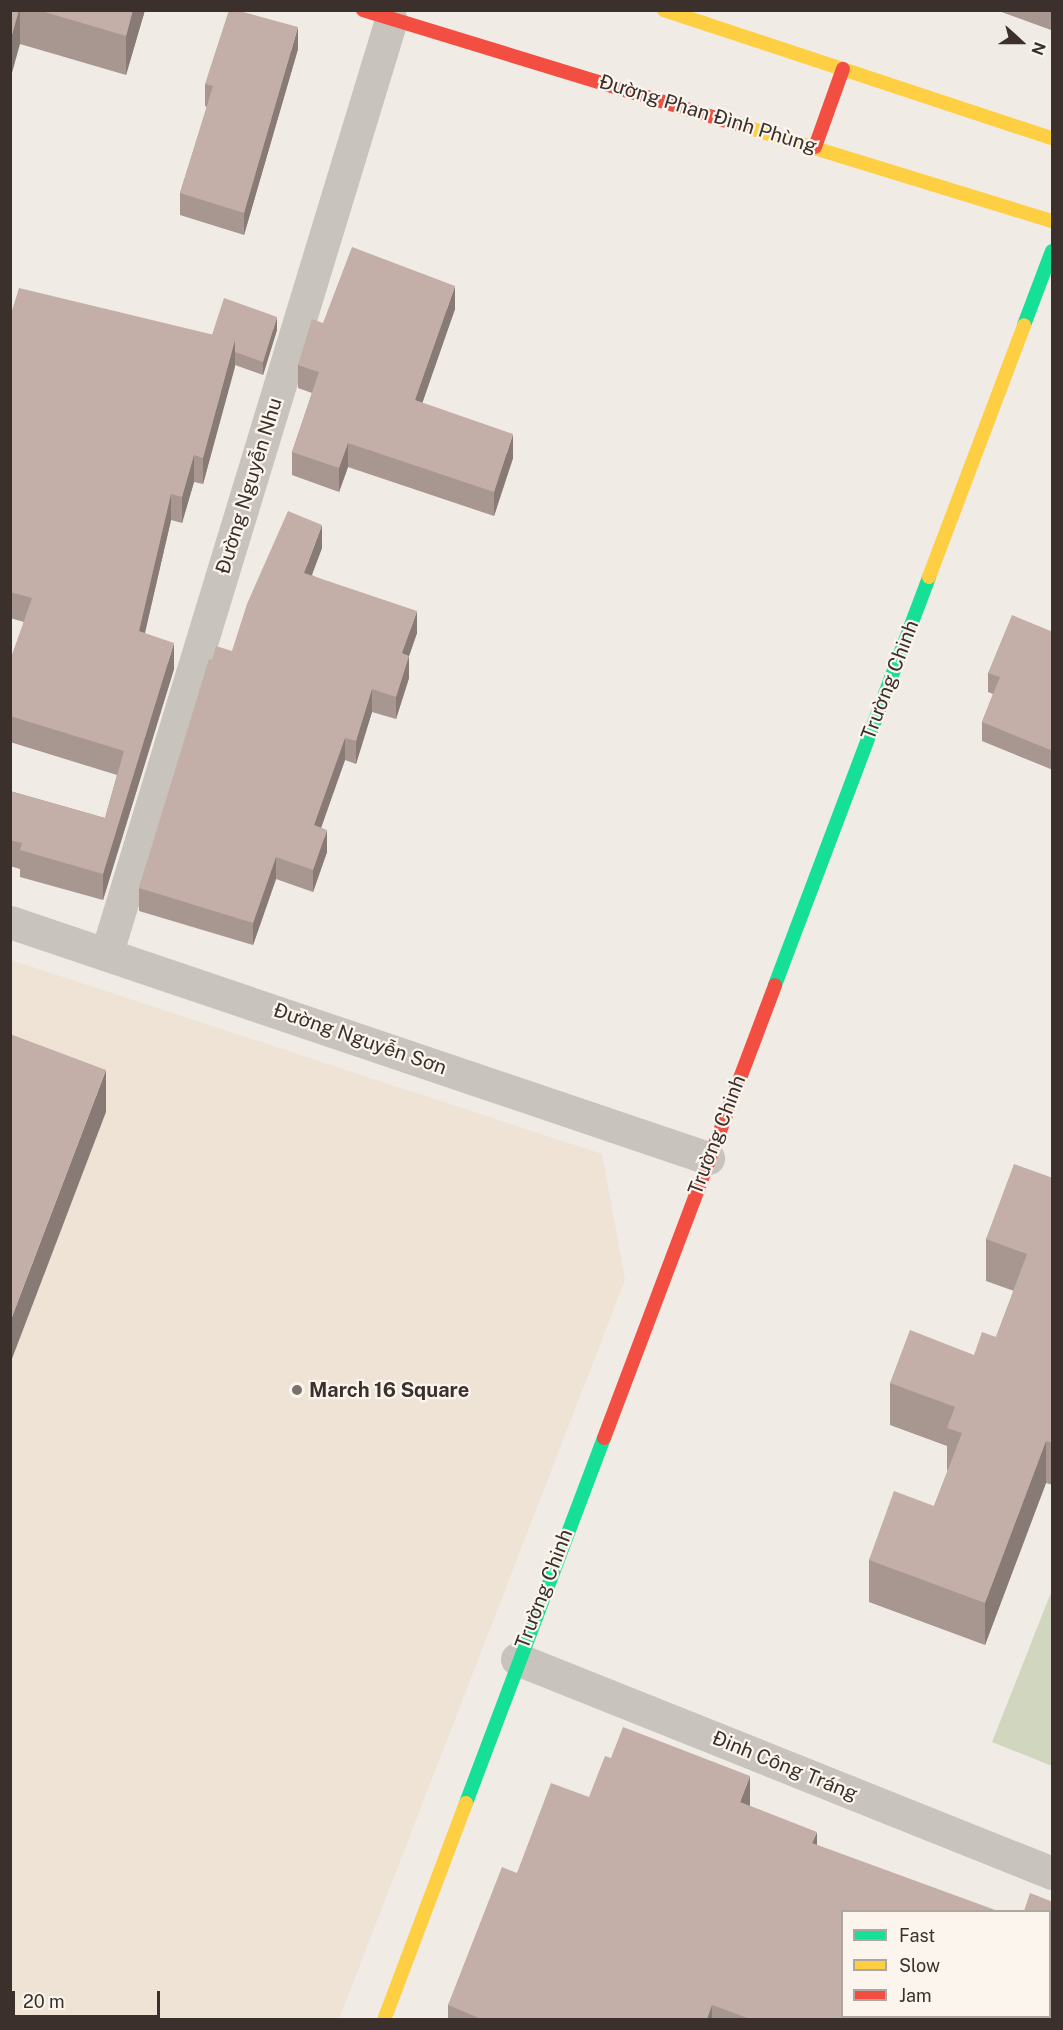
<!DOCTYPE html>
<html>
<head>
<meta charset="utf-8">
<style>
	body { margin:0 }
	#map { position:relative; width:1063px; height:2030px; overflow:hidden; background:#f0ebe5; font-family:"Public Sans",sans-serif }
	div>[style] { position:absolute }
	.green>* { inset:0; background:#d1d6bf }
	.plaza>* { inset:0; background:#eee3d5 }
	.street>* { height:33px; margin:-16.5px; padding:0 16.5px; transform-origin:16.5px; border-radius:16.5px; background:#c9c3be }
	.fast>* { height:14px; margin:-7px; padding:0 7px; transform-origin:7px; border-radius:7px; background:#16e098 }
	.slow>* { height:14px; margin:-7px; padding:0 7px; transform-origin:7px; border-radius:7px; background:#ffcf43 }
	.jam>* { height:14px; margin:-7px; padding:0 7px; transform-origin:7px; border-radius:7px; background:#f24e42 }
	.wall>* { inset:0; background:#a89690 }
	.shaded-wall>* { inset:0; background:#887a75 }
	.building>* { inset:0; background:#c3afa7 }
	.dots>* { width:16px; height:16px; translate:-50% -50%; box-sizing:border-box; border:3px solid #fbf5ee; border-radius:50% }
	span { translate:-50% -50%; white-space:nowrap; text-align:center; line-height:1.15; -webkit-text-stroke:4.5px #fbf5ee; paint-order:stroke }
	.street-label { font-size:20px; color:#3b302b }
	.poi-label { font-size:20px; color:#3b302b; font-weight:700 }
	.left { translate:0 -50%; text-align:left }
	.frame { position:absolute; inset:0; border:12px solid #3b302b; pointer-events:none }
	.legend { position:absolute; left:841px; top:1910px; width:210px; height:108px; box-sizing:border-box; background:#fbf5ee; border:2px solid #aea6a0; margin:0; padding:8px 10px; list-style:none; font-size:18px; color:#3b302b }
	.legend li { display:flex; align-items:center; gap:12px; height:30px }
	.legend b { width:30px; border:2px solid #aea6a0 }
	.north { position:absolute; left:991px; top:12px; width:60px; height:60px; -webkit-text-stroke:4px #fbf5ee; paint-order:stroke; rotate:111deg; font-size:16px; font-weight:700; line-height:24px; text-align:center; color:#3b302b }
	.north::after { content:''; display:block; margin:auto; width:21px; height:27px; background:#3b302b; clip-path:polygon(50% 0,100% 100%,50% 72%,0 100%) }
	.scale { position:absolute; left:12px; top:1991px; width:148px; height:27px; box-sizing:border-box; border:3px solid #3b302b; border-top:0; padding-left:8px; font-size:18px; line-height:21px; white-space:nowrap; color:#3b302b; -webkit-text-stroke:4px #fbf5ee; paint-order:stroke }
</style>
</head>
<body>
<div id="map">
	<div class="green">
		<div style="clip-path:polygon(1052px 1590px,1052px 1766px,992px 1742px)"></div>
	</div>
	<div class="plaza">
		<div style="clip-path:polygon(11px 960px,602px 1154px,625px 1280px,339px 2019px,11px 2020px)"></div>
	</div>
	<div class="street">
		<div style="left:10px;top:922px;width:737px;rotate:18.68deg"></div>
		<div style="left:107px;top:952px;width:974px;rotate:-73.05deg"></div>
		<div style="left:517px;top:1659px;width:576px;rotate:21.8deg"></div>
	</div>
	<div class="fast">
		<div style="left:1024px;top:325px;width:79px;rotate:-69.3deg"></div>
		<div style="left:775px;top:985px;width:436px;rotate:-69.3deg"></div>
		<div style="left:466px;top:1803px;width:390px;rotate:-69.3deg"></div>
	</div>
	<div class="slow">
		<div style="left:664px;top:10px;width:409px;rotate:18.3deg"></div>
		<div style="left:743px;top:126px;width:323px;rotate:17.1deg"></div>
		<div style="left:929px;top:577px;width:269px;rotate:-69.3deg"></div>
		<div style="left:384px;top:2020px;width:232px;rotate:-69.3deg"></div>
	</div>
	<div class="jam">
		<div style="left:363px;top:10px;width:397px;rotate:17deg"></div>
		<div style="left:815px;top:147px;width:83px;rotate:-70.3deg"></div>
		<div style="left:604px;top:1438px;width:484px;rotate:-69.3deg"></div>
	</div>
	<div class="wall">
		<div style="clip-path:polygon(10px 10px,145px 10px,126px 75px,20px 44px)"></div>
		<div style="clip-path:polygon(996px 10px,1053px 10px,1053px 26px,1051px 30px)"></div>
		<div style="clip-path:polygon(298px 49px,244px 235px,180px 215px,180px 193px,207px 107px,205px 106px,205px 84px)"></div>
		<div style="clip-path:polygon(455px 309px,422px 403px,513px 458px,494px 516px,348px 467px,339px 492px,292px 475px,292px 452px,312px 393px,298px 388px,298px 365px,323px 323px)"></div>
		<div style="clip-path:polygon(10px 317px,212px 335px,277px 330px,263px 375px,235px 365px,203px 484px,194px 482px,182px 523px,171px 520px,145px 633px,174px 669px,103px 900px,20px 877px,20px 869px,10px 866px,10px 791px,105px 818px,117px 775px,10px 742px,10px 661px,24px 622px,10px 618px)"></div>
		<div style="clip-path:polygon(322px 548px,312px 575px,417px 633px,409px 656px,409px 678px,396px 719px,372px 712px,356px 764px,345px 760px,321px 827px,327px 852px,313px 892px,276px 879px,253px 945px,139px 911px,139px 888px,212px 660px,232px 651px)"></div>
		<div style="clip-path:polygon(1053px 632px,1053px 770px,982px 741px,982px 722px,993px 694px,988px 692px,988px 673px)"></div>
		<div style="clip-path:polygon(1053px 1178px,1053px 1485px,1046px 1483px,985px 1645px,869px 1602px,869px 1560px,934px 1506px,948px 1470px,947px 1470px,947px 1446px,890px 1425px,890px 1383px,974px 1355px,996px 1337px,1014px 1291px,986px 1281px,986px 1239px)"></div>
		<div style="clip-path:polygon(589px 1797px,750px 1805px,750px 1806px,817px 1845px,843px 2016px,952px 2016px,951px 2019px,448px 2019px,448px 2005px,517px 1873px)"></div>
	</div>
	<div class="shaded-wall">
		<div style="clip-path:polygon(19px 10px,20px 10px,20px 44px,10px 80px,10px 41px)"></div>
		<div style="clip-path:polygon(133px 10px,145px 10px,126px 75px,126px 36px)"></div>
		<div style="clip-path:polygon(1051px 10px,1053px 10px,1053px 26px,1051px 30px)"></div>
		<div style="clip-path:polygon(298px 27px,298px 49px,244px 235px,244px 213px)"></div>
		<div style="clip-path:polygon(455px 286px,455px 309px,415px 424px,415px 400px)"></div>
		<div style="clip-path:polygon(277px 317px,277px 330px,263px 375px,263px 362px)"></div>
		<div style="clip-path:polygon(235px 340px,235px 367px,203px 484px,203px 458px)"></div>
		<div style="clip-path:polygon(513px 434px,513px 458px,494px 516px,494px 492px)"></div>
		<div style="clip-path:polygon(348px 443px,348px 467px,339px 492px,339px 468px)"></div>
		<div style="clip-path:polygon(194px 455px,194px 482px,182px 523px,182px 497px)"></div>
		<div style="clip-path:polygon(171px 494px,171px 520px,139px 658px,139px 631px)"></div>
		<div style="clip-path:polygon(322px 525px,322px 548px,304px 595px,304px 573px)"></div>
		<div style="clip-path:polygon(417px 611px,417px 633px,402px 676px,402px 653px)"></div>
		<div style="clip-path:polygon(174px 643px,174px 669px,103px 900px,103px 874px)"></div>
		<div style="clip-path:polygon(409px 656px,409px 678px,396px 719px,396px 697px)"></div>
		<div style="clip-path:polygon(372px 689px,372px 712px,356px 764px,356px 741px)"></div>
		<div style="clip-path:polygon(345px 738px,345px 760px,314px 848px,314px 825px)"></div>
		<div style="clip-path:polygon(327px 830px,327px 852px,313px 892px,313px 870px)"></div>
		<div style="clip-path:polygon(276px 857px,276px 879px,253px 945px,253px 923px)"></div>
		<div style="clip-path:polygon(106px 1070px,106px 1112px,10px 1364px,10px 1322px)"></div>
		<div style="clip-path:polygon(1046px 1441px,1046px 1483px,985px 1645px,985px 1603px)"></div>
		<div style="clip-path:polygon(750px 1776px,750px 1805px,740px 1831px,740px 1802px)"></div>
		<div style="clip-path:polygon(817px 1832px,817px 1861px,812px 1843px)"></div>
		<div style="clip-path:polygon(712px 2005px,712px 2019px,707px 2019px)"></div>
		<div style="clip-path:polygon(941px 2016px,952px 2016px,951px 2019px,940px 2019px)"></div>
	</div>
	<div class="building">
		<div style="clip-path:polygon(10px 10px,19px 10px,10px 41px)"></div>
		<div style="clip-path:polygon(38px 10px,133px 10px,126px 36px)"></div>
		<div style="clip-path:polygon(229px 10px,236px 10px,298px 27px,244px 213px,180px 193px,213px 86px,205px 84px)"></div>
		<div style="clip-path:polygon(352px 247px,455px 286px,415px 400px,513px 434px,494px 492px,348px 443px,339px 468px,292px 452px,319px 372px,298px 365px,312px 319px,323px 323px)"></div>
		<div style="clip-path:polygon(19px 288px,235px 340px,203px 458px,194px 455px,182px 497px,171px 494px,139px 631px,174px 643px,103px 874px,20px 850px,22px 843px,10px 840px,10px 791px,105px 818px,124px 751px,10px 716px,10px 661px,32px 598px,10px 592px,10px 317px)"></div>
		<div style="clip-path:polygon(224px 298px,277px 317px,263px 362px,235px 352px,235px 340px,212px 335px)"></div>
		<div style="clip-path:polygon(288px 511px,322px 525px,304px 573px,417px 611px,402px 653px,409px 656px,396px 697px,372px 689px,356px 741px,345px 738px,314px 825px,327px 830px,313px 870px,276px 857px,253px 923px,139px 888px,209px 659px,212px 660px,216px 646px,232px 651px,247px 604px)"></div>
		<div style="clip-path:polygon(1012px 615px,1053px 632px,1053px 751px,982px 722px,1000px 677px,988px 673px)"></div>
		<div style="clip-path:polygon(10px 1034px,106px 1070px,10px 1322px)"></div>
		<div style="clip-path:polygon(1014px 1164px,1053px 1178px,1053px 1443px,1046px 1441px,985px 1603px,869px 1560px,894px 1491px,934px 1506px,962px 1433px,947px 1428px,955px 1407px,890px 1383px,910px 1330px,974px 1355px,982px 1332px,996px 1337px,1027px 1254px,986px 1239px)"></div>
		<div style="clip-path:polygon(623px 1727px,750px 1776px,740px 1802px,817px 1832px,812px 1843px,998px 1911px,843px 1911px,843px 2016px,941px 2016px,940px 2019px,750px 2019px,712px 2005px,707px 2019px,478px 2019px,479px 2018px,448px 2005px,502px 1867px,517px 1873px,551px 1783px,589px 1797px,605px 1756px,611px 1758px)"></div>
		<div style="clip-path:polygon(1030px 1893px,1053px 1902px,1053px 2019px,1028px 2019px,1030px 2016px,1050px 2016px,1050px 1911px,1024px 1911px)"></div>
	</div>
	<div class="dots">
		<div style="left:297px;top:1390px;background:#7a716c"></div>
	</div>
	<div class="street-label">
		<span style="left:708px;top:114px;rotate:17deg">Đường Phan Đình Phùng</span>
		<span style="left:249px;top:486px;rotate:-73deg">Đường Nguyễn Nhu</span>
		<span style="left:890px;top:680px;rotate:-69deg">Trường Chinh</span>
		<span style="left:360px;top:1039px;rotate:19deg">Đường Nguyễn Sơn</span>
		<span style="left:717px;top:1135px;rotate:-69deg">Trường Chinh</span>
		<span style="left:544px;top:1589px;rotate:-69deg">Trường Chinh</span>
		<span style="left:785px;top:1766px;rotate:22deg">Đinh Công Tráng</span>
	</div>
	<div class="poi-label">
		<span class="left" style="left:309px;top:1390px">March 16 Square</span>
	</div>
	<div class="frame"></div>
	<ul class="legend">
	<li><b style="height:8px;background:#16e098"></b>Fast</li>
	<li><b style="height:8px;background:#ffcf43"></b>Slow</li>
	<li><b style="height:8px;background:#f24e42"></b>Jam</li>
	</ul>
	<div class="north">N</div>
	<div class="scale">20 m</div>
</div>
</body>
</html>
